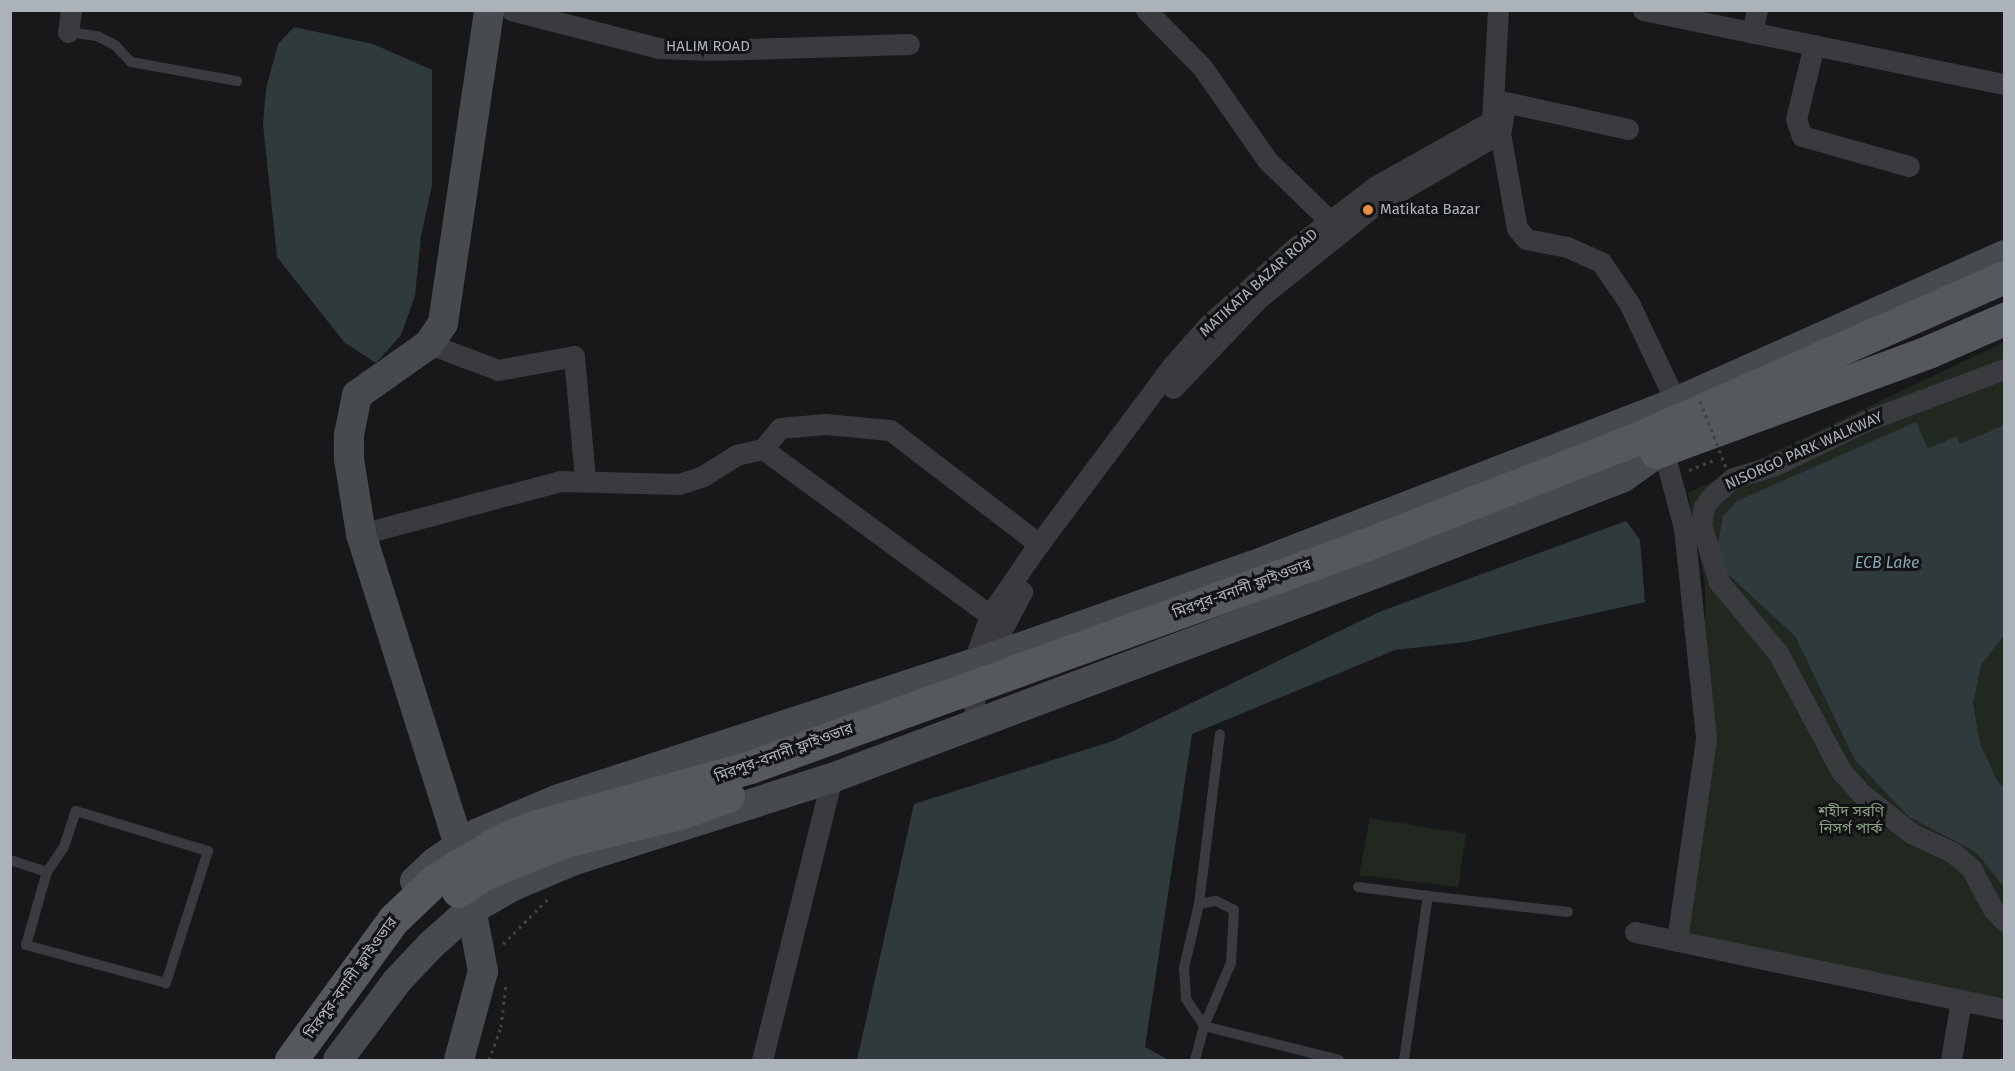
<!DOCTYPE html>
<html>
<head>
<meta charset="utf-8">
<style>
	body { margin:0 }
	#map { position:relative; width:2015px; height:1071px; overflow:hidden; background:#18181a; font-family:"Fira Sans","Noto Sans Bengali",sans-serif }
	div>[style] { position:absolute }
	.green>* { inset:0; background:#202820 }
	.water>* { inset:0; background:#2f3a3d }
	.path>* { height:3px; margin-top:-1.5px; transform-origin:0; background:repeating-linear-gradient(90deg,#3f4245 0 3px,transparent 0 7.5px) }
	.lane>* { height:10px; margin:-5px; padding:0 5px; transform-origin:5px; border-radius:5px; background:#393b3f }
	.street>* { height:21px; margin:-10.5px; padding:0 10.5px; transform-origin:10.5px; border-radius:10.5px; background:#393b3f }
	.secondary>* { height:30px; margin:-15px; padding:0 15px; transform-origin:15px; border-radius:15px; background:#474a4e }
	.primary>* { height:33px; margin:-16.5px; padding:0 16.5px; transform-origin:16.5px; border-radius:16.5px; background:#55595d }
	.path-bridge>* { height:3px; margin-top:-1.5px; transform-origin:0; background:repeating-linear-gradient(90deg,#3f4245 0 3px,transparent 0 7.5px) }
	.primary-bridge>* { height:33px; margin:-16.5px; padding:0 16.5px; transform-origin:16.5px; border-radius:16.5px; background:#55595d }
	.dots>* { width:16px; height:16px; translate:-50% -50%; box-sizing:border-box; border:3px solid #131315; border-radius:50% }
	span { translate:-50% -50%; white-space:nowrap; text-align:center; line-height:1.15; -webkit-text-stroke:6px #131315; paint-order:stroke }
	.street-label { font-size:15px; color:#abb2b9 }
	.poi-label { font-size:15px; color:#abb2b9 }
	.left { translate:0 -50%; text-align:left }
	.park-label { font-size:15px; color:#88a283 }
	.water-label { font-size:16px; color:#85a5b1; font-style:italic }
	.frame { position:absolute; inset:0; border:12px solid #abb2b9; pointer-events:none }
</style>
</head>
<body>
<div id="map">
	<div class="green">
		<div style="clip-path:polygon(2004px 342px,2004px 1009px,1677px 941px,1706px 739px,1705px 584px,1688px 493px)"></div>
		<div style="clip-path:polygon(1370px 818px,1466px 834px,1458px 887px,1359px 875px)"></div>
	</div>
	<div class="water">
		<div style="clip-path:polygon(294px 27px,373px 44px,432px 70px,432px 185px,421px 236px,415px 296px,401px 335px,376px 363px,344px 342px,277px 257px,263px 124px,266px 89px,278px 44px)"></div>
		<div style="clip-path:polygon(1916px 422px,1928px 449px,1956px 436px,1960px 444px,2004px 425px,2004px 635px,1981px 665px,1973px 703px,1980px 744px,1998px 782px,2004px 788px,2004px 887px,1976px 852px,1909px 817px,1855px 760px,1795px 636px,1722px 569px,1717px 549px,1723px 516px,1737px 501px)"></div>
		<div style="clip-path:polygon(1626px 521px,1640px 540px,1645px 602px,1466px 642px,1395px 650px,1192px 734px,1145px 1047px,1169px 1060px,857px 1060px,914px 804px,1113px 741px,1379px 612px)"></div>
	</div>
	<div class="path">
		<div style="left:1689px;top:470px;width:29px;rotate:-22deg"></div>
		<div style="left:503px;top:944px;width:65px;rotate:-45deg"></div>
		<div style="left:489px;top:1060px;width:35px;rotate:-70deg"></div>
		<div style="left:501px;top:1027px;width:43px;rotate:-83.4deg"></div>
	</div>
	<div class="lane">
		<div style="left:68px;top:32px;width:29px;rotate:8deg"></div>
		<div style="left:97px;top:36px;width:20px;rotate:27deg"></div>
		<div style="left:115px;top:45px;width:23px;rotate:47deg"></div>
		<div style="left:131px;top:62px;width:108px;rotate:10.2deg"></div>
		<div style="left:76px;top:811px;width:138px;rotate:16.9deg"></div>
		<div style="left:208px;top:851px;width:139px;rotate:107.7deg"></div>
		<div style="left:166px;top:983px;width:145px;rotate:-164.8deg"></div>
		<div style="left:26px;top:945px;width:76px;rotate:-74deg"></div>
		<div style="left:47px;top:872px;width:30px;rotate:-56deg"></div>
		<div style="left:64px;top:847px;width:38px;rotate:-72deg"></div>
		<div style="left:10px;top:860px;width:39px;rotate:18deg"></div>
		<div style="left:1358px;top:887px;width:71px;rotate:7.3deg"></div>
		<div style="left:1199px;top:904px;width:171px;rotate:-83deg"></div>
		<div style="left:1195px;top:1060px;width:35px;rotate:-75deg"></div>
		<div style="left:1204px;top:1026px;width:69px;rotate:-66.8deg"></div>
		<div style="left:1231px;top:963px;width:53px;rotate:-86.8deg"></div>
		<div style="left:1234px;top:910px;width:20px;rotate:-153deg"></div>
		<div style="left:1216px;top:901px;width:17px;rotate:170deg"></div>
		<div style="left:1199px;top:904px;width:66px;rotate:103.2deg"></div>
		<div style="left:1184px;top:968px;width:31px;rotate:86deg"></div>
		<div style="left:1186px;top:999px;width:32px;rotate:56deg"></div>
		<div style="left:1204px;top:1026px;width:139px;rotate:14.1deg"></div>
		<div style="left:1404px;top:1060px;width:166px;rotate:-81.7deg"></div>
		<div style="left:1428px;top:896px;width:141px;rotate:6.5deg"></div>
	</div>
	<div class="street">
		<div style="left:511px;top:10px;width:153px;rotate:14.4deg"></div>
		<div style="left:659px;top:48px;width:50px;rotate:2.3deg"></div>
		<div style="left:709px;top:50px;width:200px;rotate:-1.7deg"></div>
		<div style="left:1146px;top:10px;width:80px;rotate:45.5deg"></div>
		<div style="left:1202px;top:67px;width:113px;rotate:55deg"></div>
		<div style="left:1267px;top:160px;width:88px;rotate:44.1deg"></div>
		<div style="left:1643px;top:10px;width:369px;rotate:11.6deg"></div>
		<div style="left:68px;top:32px;width:22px;rotate:-82deg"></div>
		<div style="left:1752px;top:33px;width:24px;rotate:-78deg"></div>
		<div style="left:1814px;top:45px;width:76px;rotate:103.7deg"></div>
		<div style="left:1796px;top:119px;width:18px;rotate:71deg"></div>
		<div style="left:1802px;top:136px;width:111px;rotate:15.7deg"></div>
		<div style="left:1505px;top:102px;width:126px;rotate:12.4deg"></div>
		<div style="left:1500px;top:133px;width:97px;rotate:79.9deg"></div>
		<div style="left:1517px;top:228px;width:14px;rotate:51deg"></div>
		<div style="left:1526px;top:239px;width:42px;rotate:11deg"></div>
		<div style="left:1567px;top:247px;width:37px;rotate:24deg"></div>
		<div style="left:1601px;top:262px;width:50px;rotate:55.7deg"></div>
		<div style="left:1629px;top:303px;width:110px;rotate:64.6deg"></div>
		<div style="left:429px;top:344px;width:74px;rotate:20.6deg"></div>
		<div style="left:498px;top:370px;width:77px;rotate:-10.4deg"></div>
		<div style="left:574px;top:356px;width:124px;rotate:84.9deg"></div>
		<div style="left:2004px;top:369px;width:145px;rotate:159.4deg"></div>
		<div style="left:1868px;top:420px;width:106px;rotate:154.2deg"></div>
		<div style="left:1773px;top:466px;width:42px;rotate:163.3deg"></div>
		<div style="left:1733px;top:478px;width:29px;rotate:139deg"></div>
		<div style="left:1711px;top:497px;width:12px;rotate:125deg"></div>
		<div style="left:1704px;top:507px;width:17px;rotate:100deg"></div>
		<div style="left:1701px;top:524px;width:61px;rotate:72.8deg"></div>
		<div style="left:1719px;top:582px;width:92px;rotate:50.3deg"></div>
		<div style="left:1778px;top:653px;width:134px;rotate:61.9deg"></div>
		<div style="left:1841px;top:771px;width:31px;rotate:48deg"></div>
		<div style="left:1862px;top:794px;width:63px;rotate:38.5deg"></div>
		<div style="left:1911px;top:833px;width:45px;rotate:24.9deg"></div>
		<div style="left:1952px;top:852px;width:25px;rotate:40deg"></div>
		<div style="left:1971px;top:868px;width:47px;rotate:61.8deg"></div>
		<div style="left:1993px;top:909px;width:16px;rotate:47deg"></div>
		<div style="left:1173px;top:388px;width:124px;rotate:-46.3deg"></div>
		<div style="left:1259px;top:298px;width:147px;rotate:-38.7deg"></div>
		<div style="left:1374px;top:206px;width:146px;rotate:-30.1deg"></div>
		<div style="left:1500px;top:133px;width:26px;rotate:-79deg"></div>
		<div style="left:763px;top:449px;width:281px;rotate:36.2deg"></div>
		<div style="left:1663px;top:449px;width:82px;rotate:75.1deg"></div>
		<div style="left:1684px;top:528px;width:212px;rotate:84deg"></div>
		<div style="left:1706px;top:739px;width:204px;rotate:98.2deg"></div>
		<div style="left:361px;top:534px;width:206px;rotate:-14.9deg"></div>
		<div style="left:560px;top:481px;width:119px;rotate:1.4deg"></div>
		<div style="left:679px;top:484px;width:25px;rotate:-18deg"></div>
		<div style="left:703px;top:476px;width:39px;rotate:-32deg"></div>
		<div style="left:736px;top:455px;width:28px;rotate:-13deg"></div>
		<div style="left:763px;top:449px;width:27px;rotate:-51deg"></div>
		<div style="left:780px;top:428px;width:45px;rotate:-5.1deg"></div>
		<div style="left:825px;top:424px;width:65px;rotate:5.3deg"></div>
		<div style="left:890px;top:430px;width:188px;rotate:37.4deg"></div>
		<div style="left:992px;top:648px;width:64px;rotate:-61.8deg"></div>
		<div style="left:975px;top:724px;width:60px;rotate:-91.9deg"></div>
		<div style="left:973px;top:664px;width:52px;rotate:-70.9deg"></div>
		<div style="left:990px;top:615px;width:76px;rotate:-55.7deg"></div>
		<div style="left:1033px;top:552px;width:234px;rotate:-53.2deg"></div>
		<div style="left:1173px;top:365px;width:55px;rotate:-48.7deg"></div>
		<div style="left:1209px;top:324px;width:118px;rotate:-41.6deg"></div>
		<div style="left:1297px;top:246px;width:99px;rotate:-37.2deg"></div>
		<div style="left:1376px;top:186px;width:133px;rotate:-29.3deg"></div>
		<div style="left:1492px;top:121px;width:111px;rotate:-86.9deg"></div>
		<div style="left:1635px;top:932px;width:377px;rotate:11.8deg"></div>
		<div style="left:762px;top:1060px;width:291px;rotate:-76.1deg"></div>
		<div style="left:1951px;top:1060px;width:61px;rotate:-80.5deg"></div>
	</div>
	<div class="secondary">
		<div style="left:415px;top:881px;width:26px;rotate:-43deg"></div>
		<div style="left:434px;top:863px;width:53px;rotate:-34.3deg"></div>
		<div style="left:478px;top:833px;width:88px;rotate:-22.8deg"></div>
		<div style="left:559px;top:799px;width:435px;rotate:-18.1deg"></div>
		<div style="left:973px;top:664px;width:296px;rotate:-19.4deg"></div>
		<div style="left:1252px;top:566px;width:455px;rotate:-21.1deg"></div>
		<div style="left:1676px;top:402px;width:359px;rotate:-24.1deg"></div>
		<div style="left:338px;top:1060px;width:99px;rotate:-53.2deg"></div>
		<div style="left:397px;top:981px;width:50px;rotate:-46.6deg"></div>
		<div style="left:431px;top:945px;width:51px;rotate:-41.8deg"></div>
		<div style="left:469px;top:911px;width:51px;rotate:-29.6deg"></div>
		<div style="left:513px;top:886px;width:67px;rotate:-22.8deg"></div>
		<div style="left:575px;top:860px;width:270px;rotate:-17.7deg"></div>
		<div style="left:832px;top:778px;width:579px;rotate:-20.63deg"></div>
		<div style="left:1374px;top:574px;width:266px;rotate:-21.2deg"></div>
		<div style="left:1622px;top:478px;width:50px;rotate:-35.3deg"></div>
		<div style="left:459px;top:1060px;width:92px;rotate:-74.9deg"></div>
		<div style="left:483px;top:971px;width:128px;rotate:-100.8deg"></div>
		<div style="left:459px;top:845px;width:326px;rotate:-107.5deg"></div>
		<div style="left:361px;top:534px;width:76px;rotate:-99.1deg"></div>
		<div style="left:349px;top:459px;width:24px;rotate:-90deg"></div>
		<div style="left:349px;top:435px;width:41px;rotate:-78.7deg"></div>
		<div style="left:357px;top:395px;width:88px;rotate:-35.3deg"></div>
		<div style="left:429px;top:344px;width:25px;rotate:-56deg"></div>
		<div style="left:443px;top:323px;width:316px;rotate:-81.6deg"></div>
	</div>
	<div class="primary">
		<div style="left:1656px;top:452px;width:292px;rotate:-20.2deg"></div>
		<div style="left:1930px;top:351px;width:81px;rotate:-23.4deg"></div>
		<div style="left:1354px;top:549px;width:290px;rotate:-21.3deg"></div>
		<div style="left:1624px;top:444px;width:415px;rotate:-23.7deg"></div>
	</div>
	<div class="path-bridge">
		<div style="left:1700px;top:401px;width:74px;rotate:68.6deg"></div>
	</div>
	<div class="primary-bridge">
		<div style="left:458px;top:891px;width:33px;rotate:-33deg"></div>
		<div style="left:486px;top:873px;width:85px;rotate:-22.1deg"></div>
		<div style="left:565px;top:841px;width:118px;rotate:-13.7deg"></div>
		<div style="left:680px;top:813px;width:51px;rotate:-19.5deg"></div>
		<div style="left:291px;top:1060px;width:175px;rotate:-53.9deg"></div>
		<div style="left:394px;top:919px;width:57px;rotate:-43.6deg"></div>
		<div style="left:435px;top:880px;width:74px;rotate:-31.1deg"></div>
		<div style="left:498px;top:842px;width:39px;rotate:-23deg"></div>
		<div style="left:534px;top:827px;width:224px;rotate:-15.5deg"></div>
		<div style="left:750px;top:767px;width:642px;rotate:-19.85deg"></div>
	</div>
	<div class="dots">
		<div style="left:1368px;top:210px;background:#e68f43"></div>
	</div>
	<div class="street-label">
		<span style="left:708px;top:47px">HALIM ROAD</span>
		<span style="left:1259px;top:283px;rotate:-42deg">MATIKATA BAZAR ROAD</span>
		<span style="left:1804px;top:451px;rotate:-24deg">NISORGO PARK WALKWAY</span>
		<span style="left:1242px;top:589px;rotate:-20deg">মিরপুর-বনানী ফ্লাইওভার</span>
		<span style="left:784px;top:753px;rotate:-20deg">মিরপুর-বনানী ফ্লাইওভার</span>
		<span style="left:351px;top:978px;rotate:-54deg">মিরপুর-বনানী ফ্লাইওভার</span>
	</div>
	<div class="poi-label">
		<span class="left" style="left:1380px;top:210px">Matikata Bazar</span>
	</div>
	<div class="park-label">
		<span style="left:1851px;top:820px">শহীদ সরণি<br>নিসর্গ পার্ক</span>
	</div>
	<div class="water-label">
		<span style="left:1887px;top:563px">ECB Lake</span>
	</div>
	<div class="frame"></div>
</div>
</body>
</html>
